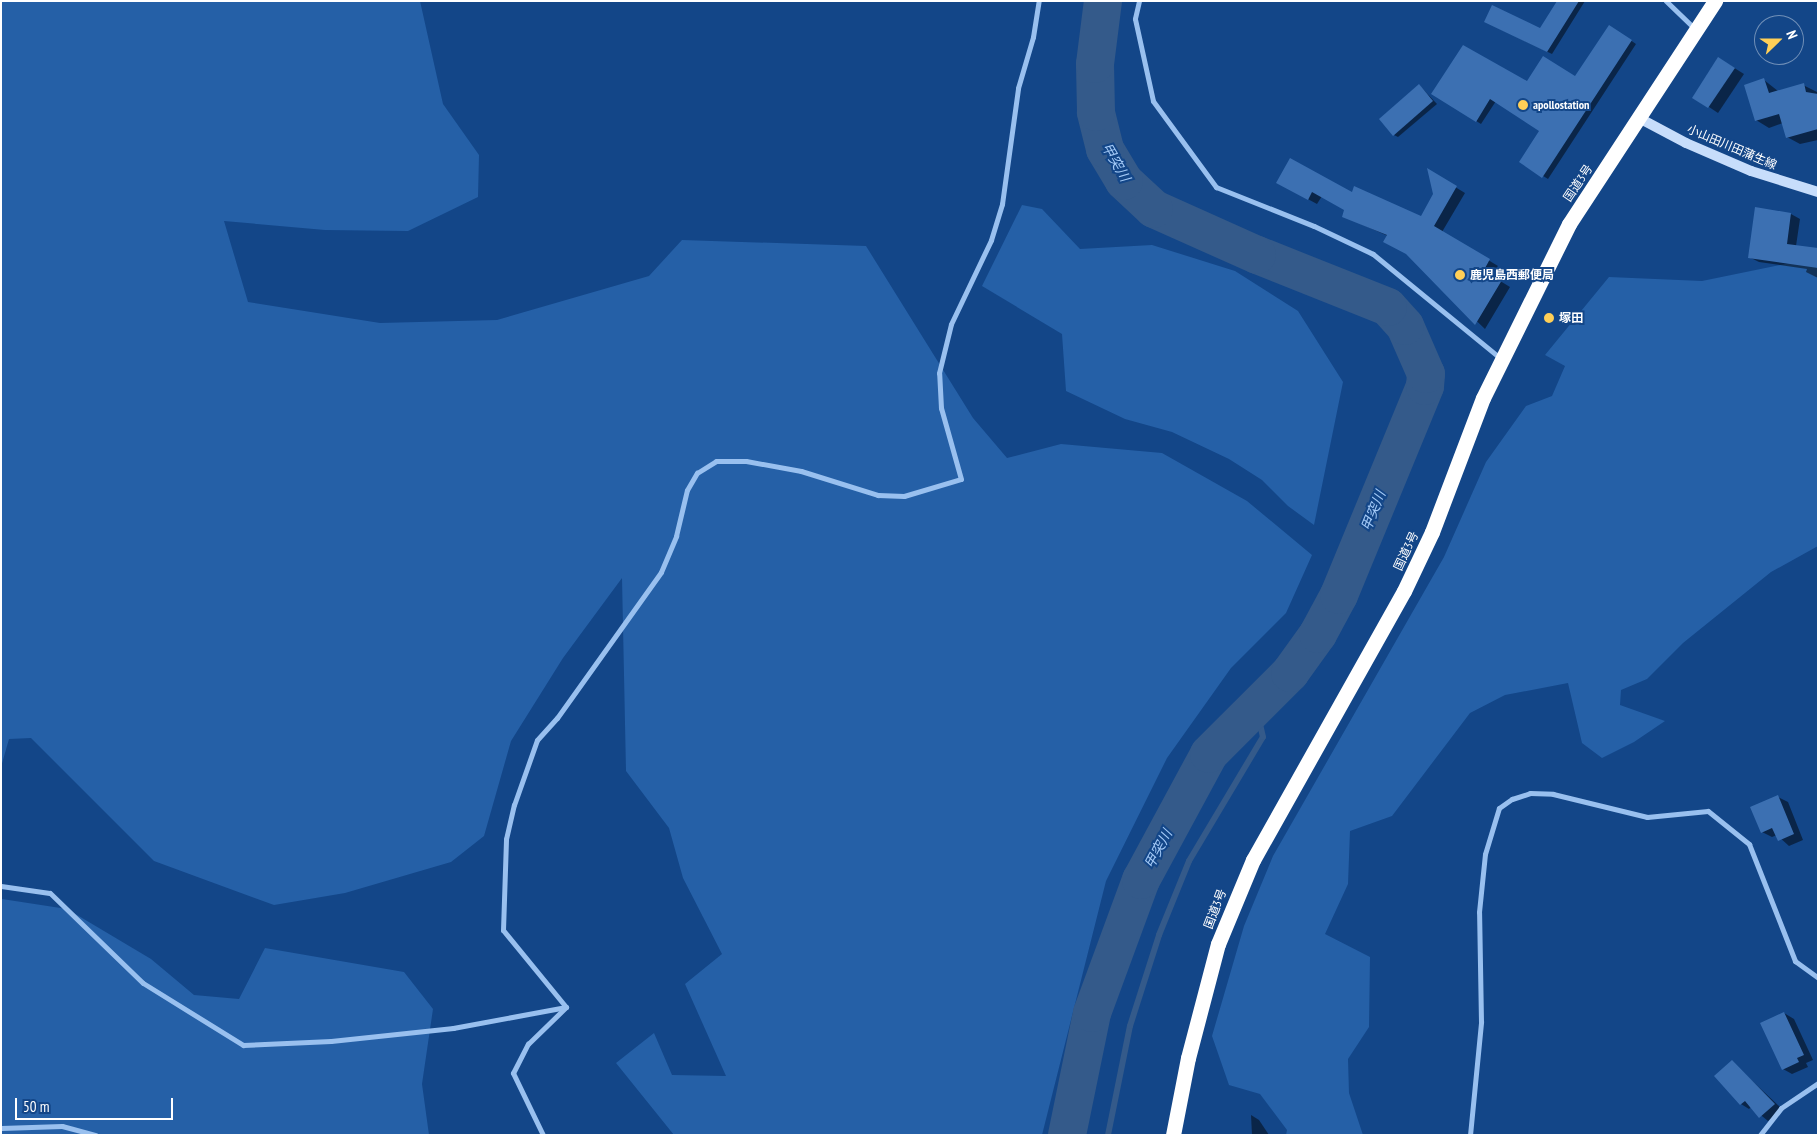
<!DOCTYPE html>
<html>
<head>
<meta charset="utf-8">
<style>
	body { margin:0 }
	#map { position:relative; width:1819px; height:1136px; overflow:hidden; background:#134688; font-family:"PT Sans Narrow","Noto Sans JP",sans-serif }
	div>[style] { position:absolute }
	.green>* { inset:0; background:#2560a7 }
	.shadow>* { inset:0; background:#0007 }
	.stream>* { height:6px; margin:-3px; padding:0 3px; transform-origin:3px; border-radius:3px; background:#345a8a }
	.river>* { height:38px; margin:-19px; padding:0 19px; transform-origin:19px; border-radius:19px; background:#345a8a }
	.building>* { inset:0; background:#3c70b2 }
	.street>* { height:5px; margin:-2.5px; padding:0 2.5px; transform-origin:2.5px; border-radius:2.5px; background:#99c0ef }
	.secondary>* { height:10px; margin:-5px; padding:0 5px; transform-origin:5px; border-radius:5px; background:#c7ddfb }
	.highway>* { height:15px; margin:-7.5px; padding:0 7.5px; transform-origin:7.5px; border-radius:7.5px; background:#fff }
	.dots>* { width:14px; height:14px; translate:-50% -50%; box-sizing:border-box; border:2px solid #134688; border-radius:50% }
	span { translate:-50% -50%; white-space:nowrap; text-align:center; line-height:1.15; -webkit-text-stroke:4px #134688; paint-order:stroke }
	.poi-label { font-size:12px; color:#fff; font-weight:700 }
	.left { translate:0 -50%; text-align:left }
	.street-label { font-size:12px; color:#fff }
	.water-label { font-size:14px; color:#a4caf7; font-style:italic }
	.frame { position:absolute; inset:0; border:2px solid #fff; pointer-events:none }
	.north { position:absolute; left:1754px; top:15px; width:50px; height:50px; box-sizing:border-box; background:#134688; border:1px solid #7190b8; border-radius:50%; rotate:68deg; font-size:14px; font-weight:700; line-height:20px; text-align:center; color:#fff }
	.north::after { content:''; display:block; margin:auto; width:18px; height:22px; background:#ffcf57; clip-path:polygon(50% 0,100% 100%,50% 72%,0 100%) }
	.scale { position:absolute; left:15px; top:1098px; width:158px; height:22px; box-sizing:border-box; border:2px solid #fff; border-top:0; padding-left:6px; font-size:15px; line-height:18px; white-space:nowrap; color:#fff; -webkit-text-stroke:4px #134688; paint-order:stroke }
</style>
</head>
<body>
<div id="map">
	<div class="green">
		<div style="clip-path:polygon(1px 1px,420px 1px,443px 104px,479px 155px,478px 197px,408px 231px,325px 230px,224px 221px,248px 302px,380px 323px,497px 320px,649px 276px,682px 240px,866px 246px,973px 418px,1007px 458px,1061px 444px,1162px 453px,1247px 501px,1312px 555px,1286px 613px,1231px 668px,1167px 758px,1106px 881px,1042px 1135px,674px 1135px,616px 1063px,654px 1033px,672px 1075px,726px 1076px,685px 984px,722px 954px,683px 878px,669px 828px,626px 771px,622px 578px,563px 658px,511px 741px,484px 836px,451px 862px,345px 893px,274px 905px,154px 861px,31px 738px,9px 739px,1px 767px)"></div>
		<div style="clip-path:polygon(1022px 205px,1042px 209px,1080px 249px,1152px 245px,1235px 271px,1298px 311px,1343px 382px,1314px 525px,1288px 506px,1262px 480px,1229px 459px,1172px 432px,1125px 419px,1066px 391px,1062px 334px,982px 286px)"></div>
		<div style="clip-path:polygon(1818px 252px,1818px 546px,1771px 572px,1683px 643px,1647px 679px,1621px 690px,1620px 705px,1665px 721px,1634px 742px,1602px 758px,1582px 743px,1568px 683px,1505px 695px,1470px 713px,1392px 816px,1350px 831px,1348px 884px,1325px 934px,1370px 957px,1369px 1027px,1348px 1059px,1349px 1093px,1363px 1135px,1286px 1135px,1287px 1130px,1260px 1094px,1229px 1085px,1212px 1036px,1244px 926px,1273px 856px,1444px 557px,1486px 462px,1526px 406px,1552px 396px,1565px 366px,1545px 355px,1609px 277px,1702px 281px,1790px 263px)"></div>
		<div style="clip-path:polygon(2px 899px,67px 909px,151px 959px,194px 995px,239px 999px,265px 948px,404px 972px,433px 1009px,422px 1084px,429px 1135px,1px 1135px)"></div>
	</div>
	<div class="shadow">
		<div style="clip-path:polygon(1558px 1px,1585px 1px,1552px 54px,1490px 24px,1540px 30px)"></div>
		<div style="clip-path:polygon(1614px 29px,1636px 44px,1548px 179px,1521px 162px,1541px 131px,1496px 101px,1481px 124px,1433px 94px,1575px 78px)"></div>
		<div style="clip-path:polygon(1728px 64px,1744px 74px,1718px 113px,1694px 97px)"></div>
		<div style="clip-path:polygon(1764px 80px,1778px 91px,1803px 85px,1817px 92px,1818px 140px,1800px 144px,1787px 137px,1783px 123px,1769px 128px,1756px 120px)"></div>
		<div style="clip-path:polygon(1419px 85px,1437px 104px,1398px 137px,1394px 135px)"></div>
		<div style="clip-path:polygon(1429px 171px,1465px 193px,1442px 232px,1498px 266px,1492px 276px,1510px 287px,1485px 329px,1388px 236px,1343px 216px,1346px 209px,1322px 196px,1317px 204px,1278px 183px,1352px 194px,1421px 218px,1435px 194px)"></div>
		<div style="clip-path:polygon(1791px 214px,1800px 219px,1796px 246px,1818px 249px,1818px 278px,1806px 272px,1807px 269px,1759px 262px,1749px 257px)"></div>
		<div style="clip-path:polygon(1778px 797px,1788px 802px,1803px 840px,1789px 846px,1777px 835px,1772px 837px,1762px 832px)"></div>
		<div style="clip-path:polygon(1784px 1013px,1794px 1019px,1813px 1060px,1806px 1063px,1808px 1067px,1792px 1074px,1783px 1069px)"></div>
		<div style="clip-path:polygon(1732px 1062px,1782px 1109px,1768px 1121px,1751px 1107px,1749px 1109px,1741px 1104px)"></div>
		<div style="clip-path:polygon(1251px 1115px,1259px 1120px,1269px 1135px,1252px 1135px)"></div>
	</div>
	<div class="stream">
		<div style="left:1108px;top:1135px;width:111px;rotate:-78.6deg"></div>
		<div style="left:1130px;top:1026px;width:96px;rotate:-72.3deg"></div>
		<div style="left:1159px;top:935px;width:80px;rotate:-67.9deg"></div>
		<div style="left:1189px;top:861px;width:144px;rotate:-59.2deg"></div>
		<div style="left:1263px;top:737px;width:32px;rotate:-103deg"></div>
	</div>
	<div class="river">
		<div style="left:1067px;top:1135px;width:125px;rotate:-78.4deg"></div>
		<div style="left:1092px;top:1013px;width:142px;rotate:-69.8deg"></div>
		<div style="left:1141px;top:880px;width:143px;rotate:-61.6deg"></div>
		<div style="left:1209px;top:754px;width:115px;rotate:-45deg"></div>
		<div style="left:1290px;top:673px;width:48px;rotate:-54.3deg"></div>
		<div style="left:1318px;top:634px;width:44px;rotate:-61.7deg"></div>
		<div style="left:1339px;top:595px;width:226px;rotate:-67.6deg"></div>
		<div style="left:1425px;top:386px;width:12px;rotate:-85deg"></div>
		<div style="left:1426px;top:374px;width:52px;rotate:-113.6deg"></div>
		<div style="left:1405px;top:326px;width:25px;rotate:-132deg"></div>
		<div style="left:1388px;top:307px;width:141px;rotate:-158.3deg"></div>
		<div style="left:1257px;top:255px;width:113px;rotate:-155.9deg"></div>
		<div style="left:1154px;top:209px;width:41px;rotate:-137deg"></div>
		<div style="left:1124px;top:181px;width:37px;rotate:-121deg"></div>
		<div style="left:1105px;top:149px;width:38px;rotate:-104deg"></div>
		<div style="left:1096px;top:112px;width:48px;rotate:-91.2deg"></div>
		<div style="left:1095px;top:64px;width:64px;rotate:-82.8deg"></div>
	</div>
	<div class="building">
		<div style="clip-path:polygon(1557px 1px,1579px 1px,1547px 52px,1484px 22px,1492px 5px,1540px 28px)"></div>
		<div style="clip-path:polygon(1609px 25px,1632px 40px,1542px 178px,1519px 162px,1539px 131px,1490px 99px,1476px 122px,1431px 94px,1463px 45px,1527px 81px,1543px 56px,1575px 76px)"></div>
		<div style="clip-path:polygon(1718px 57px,1735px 68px,1708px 108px,1692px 98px)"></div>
		<div style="clip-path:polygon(1764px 78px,1769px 93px,1804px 83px,1806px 92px,1818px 94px,1818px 129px,1786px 138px,1779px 114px,1755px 121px,1744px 85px)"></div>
		<div style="clip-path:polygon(1419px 84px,1433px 101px,1393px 136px,1379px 119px)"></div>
		<div style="clip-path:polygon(1290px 158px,1352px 192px,1354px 186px,1421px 216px,1433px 194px,1427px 168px,1457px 186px,1434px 226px,1490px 259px,1484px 270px,1502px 280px,1475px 325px,1406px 254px,1383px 242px,1387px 235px,1342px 217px,1344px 210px,1312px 192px,1308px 200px,1276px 183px)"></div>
		<div style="clip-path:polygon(1755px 207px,1791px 213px,1787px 244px,1818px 248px,1818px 268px,1748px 258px)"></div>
		<div style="clip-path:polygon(1778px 795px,1794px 834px,1778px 841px,1772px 828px,1761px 833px,1750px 807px)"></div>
		<div style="clip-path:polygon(1784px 1012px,1804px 1055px,1797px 1058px,1799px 1062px,1782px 1070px,1760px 1023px)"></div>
		<div style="clip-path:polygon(1732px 1060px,1775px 1104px,1759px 1118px,1745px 1101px,1740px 1105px,1714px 1076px)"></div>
	</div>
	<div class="street">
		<div style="left:1139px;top:1px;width:18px;rotate:103deg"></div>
		<div style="left:1135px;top:19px;width:84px;rotate:77.6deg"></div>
		<div style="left:1153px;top:101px;width:107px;rotate:53.8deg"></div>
		<div style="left:1216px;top:187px;width:105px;rotate:21.7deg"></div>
		<div style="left:1314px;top:226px;width:65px;rotate:25.4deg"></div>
		<div style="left:1373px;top:254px;width:164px;rotate:39.3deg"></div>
		<div style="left:1666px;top:1px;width:40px;rotate:44deg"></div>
		<div style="left:1px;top:886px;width:49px;rotate:8.1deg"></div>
		<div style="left:50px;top:893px;width:129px;rotate:44.1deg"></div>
		<div style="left:143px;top:983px;width:118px;rotate:31.8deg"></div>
		<div style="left:243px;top:1045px;width:88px;rotate:-2.6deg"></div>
		<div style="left:331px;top:1041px;width:123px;rotate:-6.1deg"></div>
		<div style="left:453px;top:1028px;width:115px;rotate:-10.5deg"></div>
		<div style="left:566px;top:1007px;width:99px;rotate:-129.3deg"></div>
		<div style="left:503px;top:930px;width:91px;rotate:-88.1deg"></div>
		<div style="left:506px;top:839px;width:35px;rotate:-77deg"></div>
		<div style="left:514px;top:805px;width:69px;rotate:-70.5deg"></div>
		<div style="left:537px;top:740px;width:30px;rotate:-48deg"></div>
		<div style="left:557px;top:718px;width:179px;rotate:-54.5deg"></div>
		<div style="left:661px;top:572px;width:39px;rotate:-67deg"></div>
		<div style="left:676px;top:536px;width:47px;rotate:-76.6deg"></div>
		<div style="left:687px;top:490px;width:20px;rotate:-60deg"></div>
		<div style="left:697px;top:473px;width:22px;rotate:-32deg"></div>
		<div style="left:716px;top:461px;width:30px"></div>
		<div style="left:746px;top:461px;width:56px;rotate:10.3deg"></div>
		<div style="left:801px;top:471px;width:81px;rotate:17.3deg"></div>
		<div style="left:878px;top:495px;width:26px;rotate:2deg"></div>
		<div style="left:904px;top:496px;width:59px;rotate:-16.6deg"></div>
		<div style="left:961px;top:479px;width:74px;rotate:-105.7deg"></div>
		<div style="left:941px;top:408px;width:35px;rotate:-93deg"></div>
		<div style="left:939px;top:373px;width:50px;rotate:-76.2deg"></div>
		<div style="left:951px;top:324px;width:93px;rotate:-64.5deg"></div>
		<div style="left:991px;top:240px;width:38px;rotate:-73deg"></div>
		<div style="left:1002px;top:204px;width:117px;rotate:-82.1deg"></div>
		<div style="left:1018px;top:88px;width:53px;rotate:-73.6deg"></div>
		<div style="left:1033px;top:37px;width:36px;rotate:-81deg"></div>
		<div style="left:1px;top:1128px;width:61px;rotate:-1.9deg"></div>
		<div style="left:62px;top:1126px;width:35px;rotate:15deg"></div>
		<div style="left:543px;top:1135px;width:69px;rotate:-115.8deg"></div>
		<div style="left:513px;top:1073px;width:33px;rotate:-63deg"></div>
		<div style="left:528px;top:1044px;width:53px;rotate:-44.2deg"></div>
		<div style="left:1470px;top:1135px;width:114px;rotate:-84.4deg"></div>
		<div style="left:1481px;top:1022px;width:110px;rotate:-91deg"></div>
		<div style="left:1479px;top:912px;width:58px;rotate:-84.1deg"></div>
		<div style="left:1485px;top:854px;width:48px;rotate:-73.1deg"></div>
		<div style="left:1499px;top:808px;width:16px;rotate:-35deg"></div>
		<div style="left:1512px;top:799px;width:19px;rotate:-18deg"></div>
		<div style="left:1530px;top:793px;width:23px;rotate:2deg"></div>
		<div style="left:1553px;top:794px;width:97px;rotate:13.7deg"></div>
		<div style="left:1647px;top:817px;width:61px;rotate:-5.6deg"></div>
		<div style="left:1708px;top:811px;width:53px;rotate:38.8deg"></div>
		<div style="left:1749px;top:844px;width:126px;rotate:68.5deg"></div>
		<div style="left:1795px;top:961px;width:29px;rotate:36deg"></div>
		<div style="left:1760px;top:1135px;width:34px;rotate:-52deg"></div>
		<div style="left:1781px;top:1108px;width:45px;rotate:-34deg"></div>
	</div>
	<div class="secondary">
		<div style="left:1639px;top:118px;width:53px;rotate:28deg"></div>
		<div style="left:1686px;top:143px;width:71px;rotate:23.3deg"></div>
		<div style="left:1751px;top:171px;width:70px;rotate:17.4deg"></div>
	</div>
	<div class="highway">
		<div style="left:1173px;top:1135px;width:78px;rotate:-79deg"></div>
		<div style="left:1188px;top:1058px;width:118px;rotate:-75.3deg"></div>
		<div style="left:1218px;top:944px;width:91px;rotate:-67.4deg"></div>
		<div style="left:1253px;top:860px;width:308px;rotate:-60.7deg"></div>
		<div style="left:1404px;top:591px;width:65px;rotate:-64.6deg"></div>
		<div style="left:1432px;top:532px;width:143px;rotate:-69.2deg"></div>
		<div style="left:1483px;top:398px;width:194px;rotate:-63.7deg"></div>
		<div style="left:1569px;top:224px;width:267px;rotate:-56.8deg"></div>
	</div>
	<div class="dots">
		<div style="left:1523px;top:105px;background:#ffcf57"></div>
		<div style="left:1460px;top:275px;background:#ffcf57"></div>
		<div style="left:1549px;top:318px;background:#ffcf57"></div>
	</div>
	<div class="poi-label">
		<span class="left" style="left:1533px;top:105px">apollostation</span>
		<span class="left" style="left:1470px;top:275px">鹿児島西郵便局</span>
		<span class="left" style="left:1559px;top:318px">塚田</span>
	</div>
	<div class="street-label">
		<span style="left:1732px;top:147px;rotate:23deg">小山田川田蒲生線</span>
		<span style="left:1578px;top:183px;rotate:-56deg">国道3号</span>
		<span style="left:1406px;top:551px;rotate:-65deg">国道3号</span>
		<span style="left:1215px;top:909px;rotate:-69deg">国道3号</span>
	</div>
	<div class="water-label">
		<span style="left:1116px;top:162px;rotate:60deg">甲突川</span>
		<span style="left:1373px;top:511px;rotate:-68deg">甲突川</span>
		<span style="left:1158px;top:849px;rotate:-62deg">甲突川</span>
	</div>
	<div class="frame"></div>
	<div class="north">N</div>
	<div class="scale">50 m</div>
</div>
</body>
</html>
